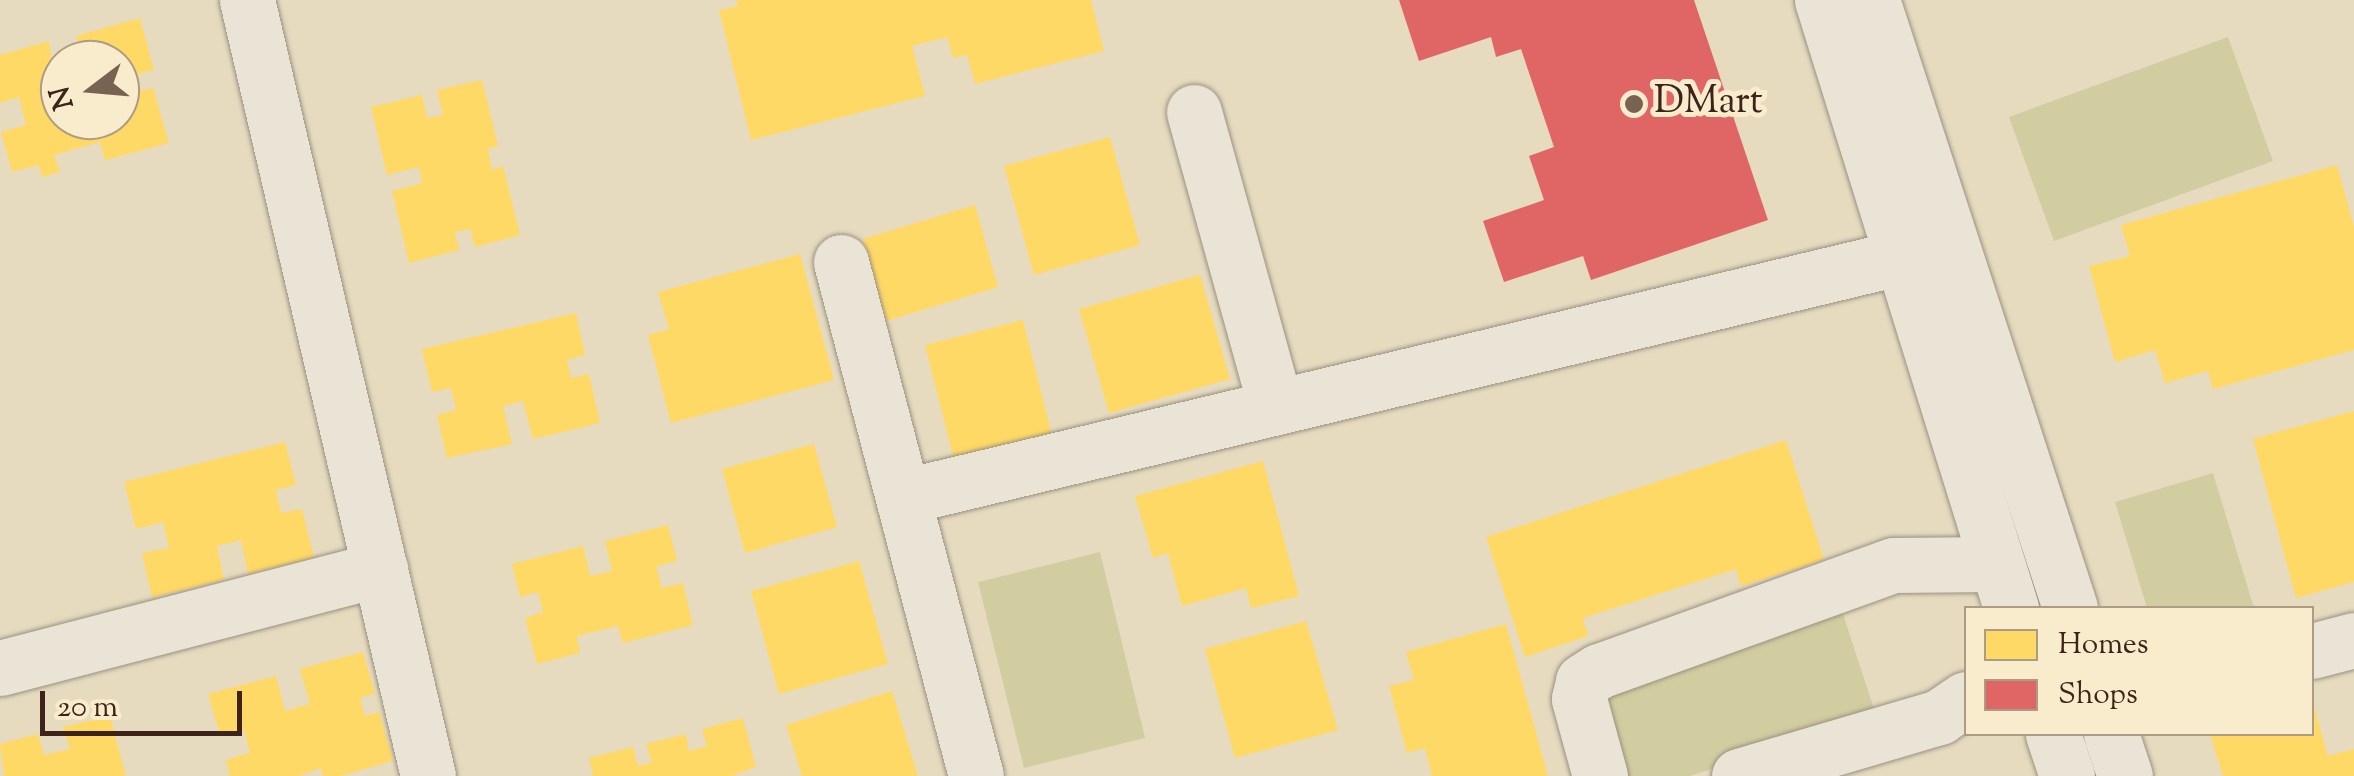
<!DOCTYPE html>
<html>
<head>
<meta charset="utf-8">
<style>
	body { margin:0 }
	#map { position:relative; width:2354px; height:776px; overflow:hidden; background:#e6dbbf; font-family:"Sorts Mill Goudy",serif }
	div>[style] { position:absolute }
	.green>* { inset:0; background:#d2cda0 }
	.homes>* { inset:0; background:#ffd966 }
	.shops>* { inset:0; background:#e06666 }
	.roads { filter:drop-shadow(0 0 2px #9b9180) drop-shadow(0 0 2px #9b9180) }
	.minor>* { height:55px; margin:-27.5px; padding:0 27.5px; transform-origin:27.5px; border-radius:27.5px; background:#e9e4d6 }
	.tertiary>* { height:55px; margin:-27.5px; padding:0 27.5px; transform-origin:27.5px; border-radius:27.5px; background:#e9e4d6 }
	.dots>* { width:28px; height:28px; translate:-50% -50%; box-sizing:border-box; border:5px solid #f8eccc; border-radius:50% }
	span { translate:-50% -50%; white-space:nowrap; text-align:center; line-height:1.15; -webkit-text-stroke:10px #f8eccc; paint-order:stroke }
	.poi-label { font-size:38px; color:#3d2319 }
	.left { translate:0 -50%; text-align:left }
	.legend { position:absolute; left:1964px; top:606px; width:350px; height:130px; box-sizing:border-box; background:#f8eccc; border:2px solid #ad9c84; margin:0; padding:12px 18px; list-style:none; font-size:30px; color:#3d2319 }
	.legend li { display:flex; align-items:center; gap:20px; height:50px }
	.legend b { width:50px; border:2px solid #ad9c84 }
	.north { position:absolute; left:40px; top:40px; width:100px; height:100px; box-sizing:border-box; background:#f8eccc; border:2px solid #ad9c84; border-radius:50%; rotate:254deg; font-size:28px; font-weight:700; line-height:40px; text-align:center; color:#3d2319 }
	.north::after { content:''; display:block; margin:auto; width:35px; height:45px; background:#786353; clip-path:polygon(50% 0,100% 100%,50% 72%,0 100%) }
	.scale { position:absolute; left:40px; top:691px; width:202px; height:45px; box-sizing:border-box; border:5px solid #3d2319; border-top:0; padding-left:12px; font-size:30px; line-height:35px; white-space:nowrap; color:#3d2319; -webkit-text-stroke:8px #f8eccc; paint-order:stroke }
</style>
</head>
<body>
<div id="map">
	<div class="green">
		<div style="clip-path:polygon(2228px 37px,2273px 161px,2054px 241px,2009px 117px)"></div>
		<div style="clip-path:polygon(2213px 473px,2254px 608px,2147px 608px,2115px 502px)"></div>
		<div style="clip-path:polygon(1100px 552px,1145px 738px,1024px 768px,978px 582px)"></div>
		<div style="clip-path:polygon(1842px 611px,1876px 715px,1690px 776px,1614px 776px,1587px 695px)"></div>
	</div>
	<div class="homes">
		<div style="clip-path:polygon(736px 0,1091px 0,1104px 51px,975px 84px,967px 55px,953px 58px,947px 37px,912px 46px,925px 96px,751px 140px,719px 10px,738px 6px)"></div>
		<div style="clip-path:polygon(140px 18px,154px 70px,138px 74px,141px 91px,153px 88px,169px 143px,105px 160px,100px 142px,54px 155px,60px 172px,42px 177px,39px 165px,12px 172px,1px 132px,26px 125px,19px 97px,0 103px,0 55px,49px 41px,60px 120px,120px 120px,120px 60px,83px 60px,76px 36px)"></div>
		<div style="clip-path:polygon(482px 80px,498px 146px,488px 149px,492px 170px,503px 166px,520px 235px,475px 247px,470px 229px,455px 232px,459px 250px,409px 263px,392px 191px,422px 183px,419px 167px,387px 175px,371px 107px,422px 95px,427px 118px,443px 115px,437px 90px)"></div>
		<div style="clip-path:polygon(1110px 137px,1140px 245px,1034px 275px,1004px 166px)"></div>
		<div style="clip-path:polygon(2337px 165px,2354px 227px,2354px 350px,2213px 389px,2208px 371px,2165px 383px,2155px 350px,2115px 362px,2089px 266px,2130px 256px,2121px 225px)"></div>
		<div style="clip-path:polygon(975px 205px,998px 287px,886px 321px,863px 239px)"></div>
		<div style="clip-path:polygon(800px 254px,834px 380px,671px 423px,648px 335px,669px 329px,658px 292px)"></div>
		<div style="clip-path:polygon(1200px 275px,1230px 379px,1109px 413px,1079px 309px)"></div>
		<div style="clip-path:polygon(576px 313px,585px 355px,567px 360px,571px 378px,589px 374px,600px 423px,533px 439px,523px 401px,503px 406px,512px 444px,447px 458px,437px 415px,456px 410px,451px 388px,432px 392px,422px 349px)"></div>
		<div style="clip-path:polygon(1023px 320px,1052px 435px,954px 460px,925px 345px)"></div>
		<div style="clip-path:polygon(2354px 411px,2354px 582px,2296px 598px,2253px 439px)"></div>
		<div style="clip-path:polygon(1786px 440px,1824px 560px,1741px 586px,1736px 569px,1583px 618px,1588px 636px,1525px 657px,1486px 537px)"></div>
		<div style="clip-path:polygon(285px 442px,296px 485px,276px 490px,281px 513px,302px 509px,314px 558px,248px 574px,241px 540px,217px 546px,224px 580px,152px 597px,142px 553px,169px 548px,163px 522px,136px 529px,124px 482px)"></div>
		<div style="clip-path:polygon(814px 444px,837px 527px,745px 553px,722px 469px)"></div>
		<div style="clip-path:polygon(1263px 461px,1299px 596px,1251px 608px,1246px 588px,1182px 606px,1168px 553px,1153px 558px,1135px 496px)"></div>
		<div style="clip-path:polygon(668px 525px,677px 561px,656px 566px,662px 588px,683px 583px,693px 625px,623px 643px,618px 626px,577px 636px,580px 653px,537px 664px,525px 618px,543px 612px,538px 592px,520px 597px,512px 564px,583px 546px,590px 576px,612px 571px,605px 541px)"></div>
		<div style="clip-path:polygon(859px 561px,888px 664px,779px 694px,751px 591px)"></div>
		<div style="clip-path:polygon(1306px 621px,1338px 730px,1235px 758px,1205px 649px)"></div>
		<div style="clip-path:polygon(1506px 624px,1548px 776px,1432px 776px,1425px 748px,1407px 753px,1389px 686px,1414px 680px,1406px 652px)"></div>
		<div style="clip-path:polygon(363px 652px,375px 693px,360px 698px,365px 716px,379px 712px,393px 761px,340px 776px,323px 776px,320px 768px,299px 776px,230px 776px,226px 760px,250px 753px,244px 729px,220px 735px,208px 694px,276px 676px,285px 711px,310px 704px,300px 669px)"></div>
		<div style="clip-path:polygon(892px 691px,918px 776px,802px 776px,786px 725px)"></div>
		<div style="clip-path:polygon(2313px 703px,2328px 756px,2354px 749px,2354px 776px,2223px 776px,2210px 734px,2312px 734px)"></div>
		<div style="clip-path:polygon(110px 716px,126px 776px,4px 776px,0 744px,38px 734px,44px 755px,70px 749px,63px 727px)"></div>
		<div style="clip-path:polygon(743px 718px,756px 767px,732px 776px,593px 776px,589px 758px,633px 747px,638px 766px,652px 762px,646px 744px,686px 734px,689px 751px,707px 746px,702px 729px)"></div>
	</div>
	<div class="shops">
		<div style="clip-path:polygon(1399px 0,1694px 0,1768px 220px,1591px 280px,1583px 256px,1504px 282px,1483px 221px,1544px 200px,1529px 156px,1554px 147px,1521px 49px,1496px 57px,1491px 37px,1419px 61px)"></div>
	</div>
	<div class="roads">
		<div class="minor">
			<div style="left:247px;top:0;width:797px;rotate:76.87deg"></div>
			<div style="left:1194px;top:112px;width:303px;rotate:74.5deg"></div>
			<div style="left:841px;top:262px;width:531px;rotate:75.28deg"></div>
			<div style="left:906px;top:496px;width:1024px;rotate:-13.49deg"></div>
			<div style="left:2312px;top:651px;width:43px;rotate:-14.7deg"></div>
			<div style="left:0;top:668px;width:393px;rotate:-14.6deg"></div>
			<div style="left:1600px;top:776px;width:80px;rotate:-105.3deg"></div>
			<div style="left:1579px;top:699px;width:18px;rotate:-77deg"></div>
			<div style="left:1583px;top:681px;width:19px;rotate:-32deg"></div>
			<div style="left:1599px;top:671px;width:313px;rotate:-19.8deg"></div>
			<div style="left:1894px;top:565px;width:102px;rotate:-0.6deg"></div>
			<div style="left:1739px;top:776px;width:209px;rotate:-16.4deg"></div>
			<div style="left:1939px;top:717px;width:32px;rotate:-34deg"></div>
		</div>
		<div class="tertiary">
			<div style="left:1822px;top:0;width:637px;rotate:72.73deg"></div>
			<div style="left:1872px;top:0;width:639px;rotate:71.96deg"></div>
			<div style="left:2053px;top:734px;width:44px;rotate:71.6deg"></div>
			<div style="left:2111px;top:734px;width:44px;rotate:71.6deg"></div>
		</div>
	</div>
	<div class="dots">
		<div style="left:1634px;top:104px;background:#786353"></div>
	</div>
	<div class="poi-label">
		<span class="left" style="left:1654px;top:104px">DMart</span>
	</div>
	<ul class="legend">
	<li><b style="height:28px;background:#ffd966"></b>Homes</li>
	<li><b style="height:28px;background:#e06666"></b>Shops</li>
	</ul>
	<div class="north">N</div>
	<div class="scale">20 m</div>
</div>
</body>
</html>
